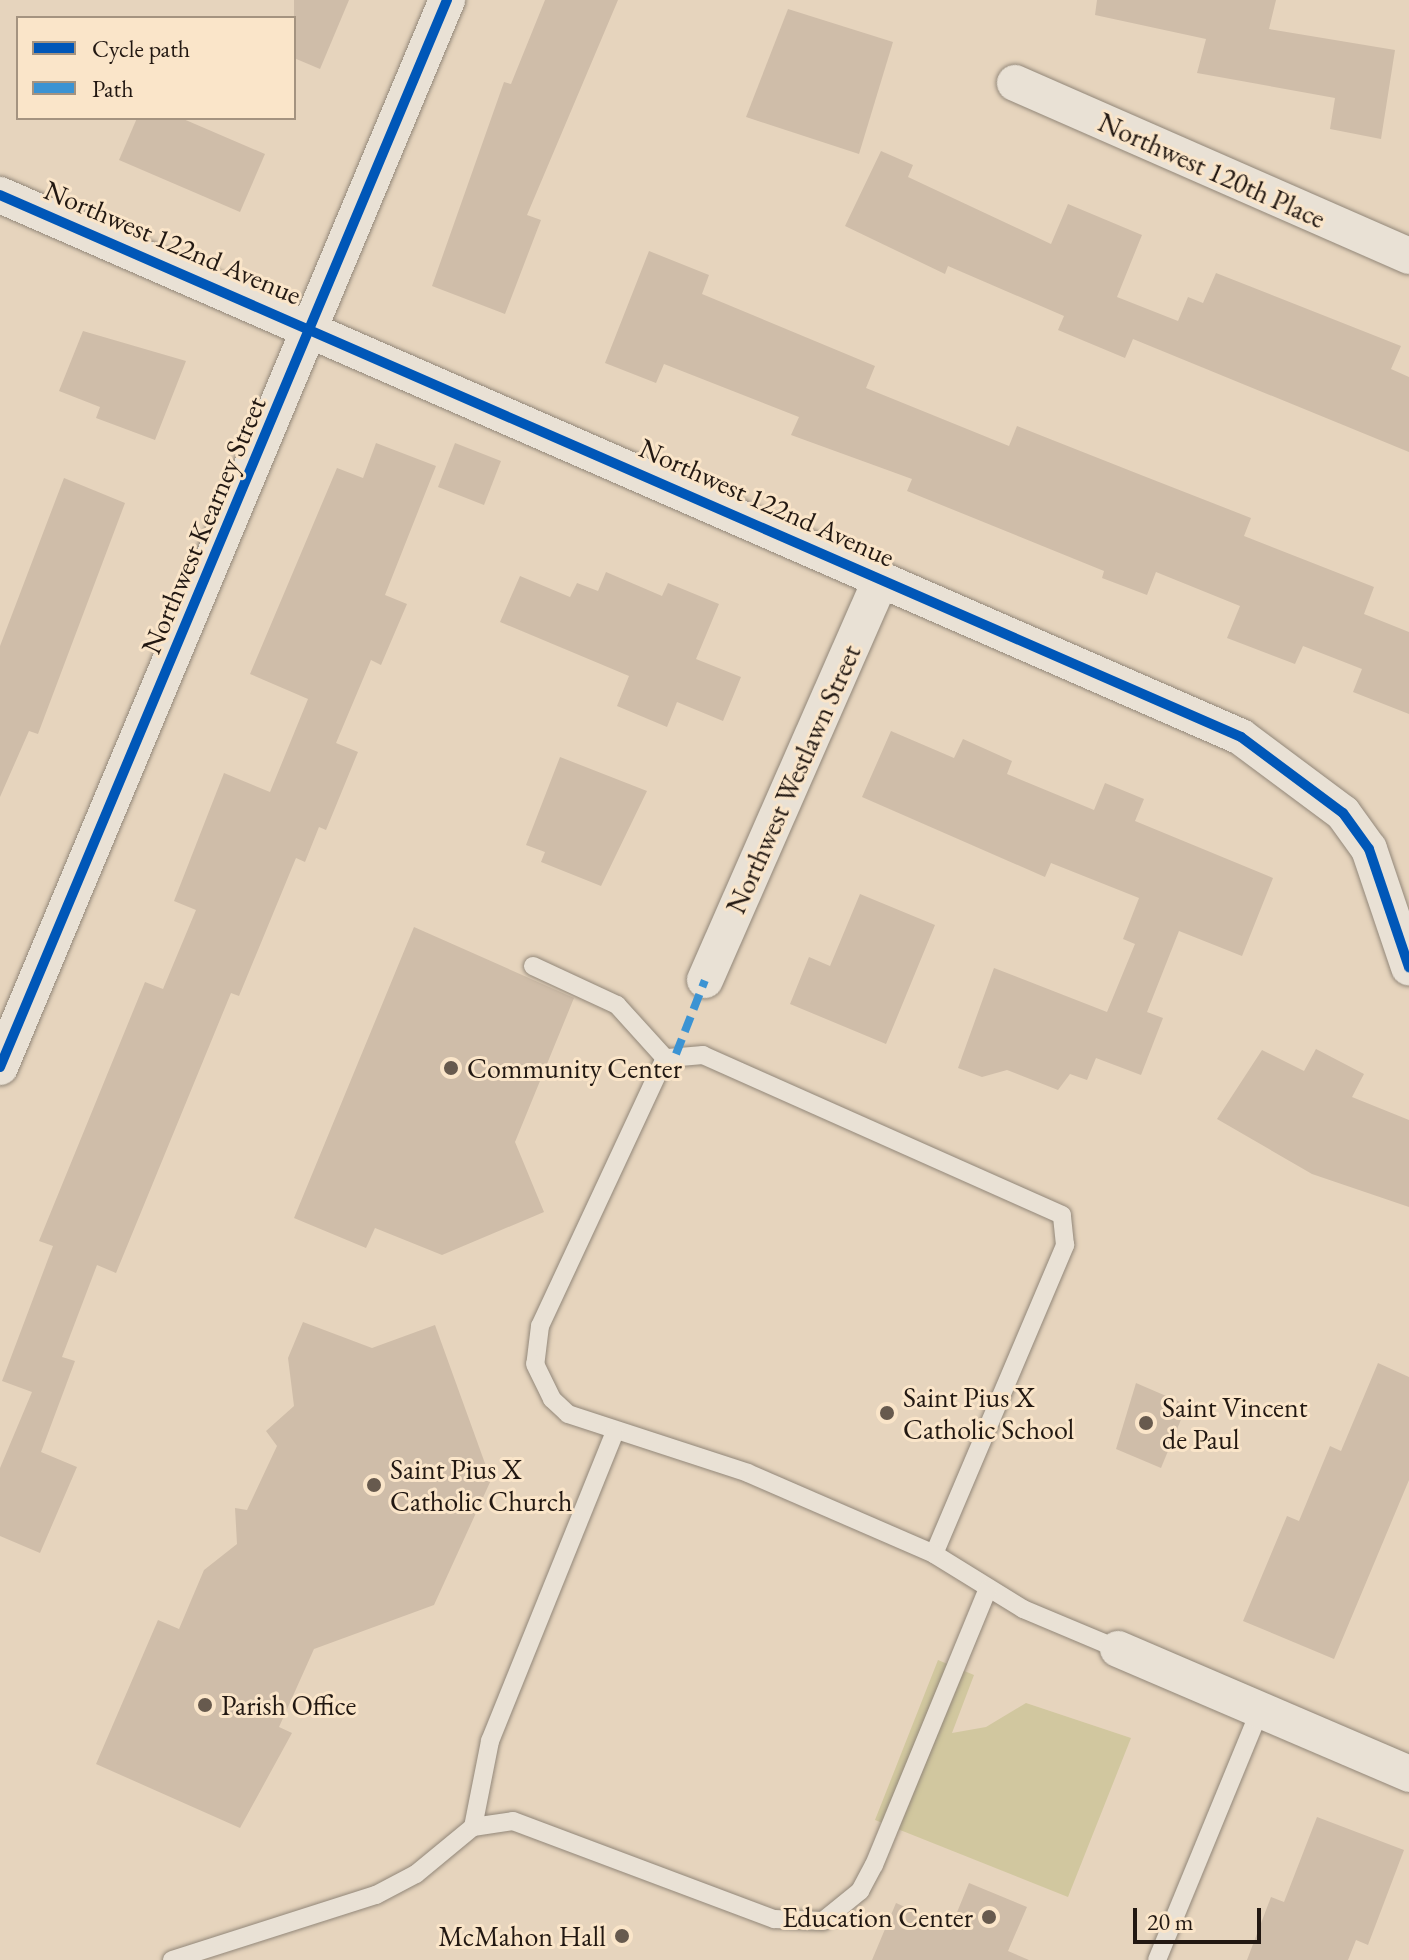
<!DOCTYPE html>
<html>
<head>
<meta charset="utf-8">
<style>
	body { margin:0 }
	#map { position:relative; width:1409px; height:1960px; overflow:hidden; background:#e6d4bd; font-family:"EB Garamond",serif }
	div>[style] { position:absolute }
	.green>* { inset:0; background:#d1c79f }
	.building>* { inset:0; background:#cfbda9 }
	.roads { filter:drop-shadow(0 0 2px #928779) drop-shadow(0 0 2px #928779) }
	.lane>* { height:18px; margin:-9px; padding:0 9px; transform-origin:9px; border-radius:9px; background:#e9e1d5 }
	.street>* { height:36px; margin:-18px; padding:0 18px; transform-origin:18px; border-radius:18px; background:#e9e1d5 }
	.quiet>* { height:8px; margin-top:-4px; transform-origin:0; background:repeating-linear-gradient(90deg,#3b93d3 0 16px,transparent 0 24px) }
	.cycleway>* { height:10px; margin:-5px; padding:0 5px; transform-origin:5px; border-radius:5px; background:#0057b8 }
	.dots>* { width:22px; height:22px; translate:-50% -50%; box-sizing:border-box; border:4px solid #fae5c9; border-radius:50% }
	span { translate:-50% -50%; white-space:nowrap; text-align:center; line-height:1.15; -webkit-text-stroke:6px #fae5c9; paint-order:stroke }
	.street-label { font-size:28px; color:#221812 }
	.poi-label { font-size:28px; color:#221812 }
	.left { translate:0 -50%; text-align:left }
	.right { translate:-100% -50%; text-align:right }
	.legend { position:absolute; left:16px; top:16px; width:280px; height:104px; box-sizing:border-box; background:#fae5c9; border:2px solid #a49380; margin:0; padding:10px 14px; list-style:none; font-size:24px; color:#221812 }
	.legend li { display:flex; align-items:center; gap:16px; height:40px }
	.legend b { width:40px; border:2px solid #a49380 }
	.scale { position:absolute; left:1133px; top:1908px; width:128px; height:36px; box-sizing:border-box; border:4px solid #221812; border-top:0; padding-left:10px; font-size:24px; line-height:28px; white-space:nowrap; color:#221812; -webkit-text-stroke:6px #fae5c9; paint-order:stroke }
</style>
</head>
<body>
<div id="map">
	<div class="green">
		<div style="clip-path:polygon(938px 1660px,974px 1675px,952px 1733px,986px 1727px,1026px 1703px,1131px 1738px,1068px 1897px,875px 1820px)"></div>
	</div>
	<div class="building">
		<div style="clip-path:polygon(294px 0,349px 0,320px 69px,294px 58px)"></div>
		<div style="clip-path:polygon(545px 0,618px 0,527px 215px,541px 220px,505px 314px,432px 286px,504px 82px,511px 84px)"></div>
		<div style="clip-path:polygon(1097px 0,1276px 0,1269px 29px,1395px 50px,1381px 139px,1330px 129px,1335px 98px,1197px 73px,1206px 39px,1095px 15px)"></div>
		<div style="clip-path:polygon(788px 9px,893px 42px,859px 154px,746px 117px)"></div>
		<div style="clip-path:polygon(137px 118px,181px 118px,265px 154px,240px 212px,119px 160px)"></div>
		<div style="clip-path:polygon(881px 151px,913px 165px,908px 177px,1051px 244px,1068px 204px,1142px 235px,1117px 297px,1178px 321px,1188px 297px,1203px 303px,1216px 273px,1401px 346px,1391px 369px,1409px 377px,1409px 452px,1133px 339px,1125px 358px,1058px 330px,1064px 316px,948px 266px,945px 274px,845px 226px)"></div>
		<div style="clip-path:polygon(649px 251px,709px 275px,702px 294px,875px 366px,866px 388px,1009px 446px,1017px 426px,1141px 475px,1251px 518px,1244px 536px,1374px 587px,1364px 614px,1409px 632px,1409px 714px,1353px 692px,1362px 669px,1303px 646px,1295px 664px,1227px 638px,1240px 606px,1156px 572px,1147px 595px,1102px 578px,1104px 571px,907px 491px,912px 479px,791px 435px,799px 417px,664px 364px,656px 383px,605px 363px)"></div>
		<div style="clip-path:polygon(83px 331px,186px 361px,155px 440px,96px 418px,100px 407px,59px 391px)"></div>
		<div style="clip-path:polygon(376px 443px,436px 466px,385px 595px,407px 604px,381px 665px,371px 660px,336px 743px,358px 752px,326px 830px,319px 827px,305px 862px,296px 858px,239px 996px,231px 993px,116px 1273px,97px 1265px,62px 1357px,75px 1361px,41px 1452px,77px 1467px,40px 1553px,0 1536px,0 1468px,32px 1392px,2px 1381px,53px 1246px,39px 1241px,145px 982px,163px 989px,196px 910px,174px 901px,224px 773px,270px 792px,308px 699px,250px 674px,337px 468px,363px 478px)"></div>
		<div style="clip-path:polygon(455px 443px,501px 461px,484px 505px,438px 487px)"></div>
		<div style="clip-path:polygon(64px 478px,125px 503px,38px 734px,29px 731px,0 797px,0 646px)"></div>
		<div style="clip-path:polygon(606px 572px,662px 596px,668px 583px,719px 604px,696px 659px,741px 677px,723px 721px,677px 702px,667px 727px,617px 706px,629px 676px,500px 622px,520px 576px,570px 597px,577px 583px,598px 591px)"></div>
		<div style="clip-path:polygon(891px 731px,954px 758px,963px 739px,1012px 761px,1007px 774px,1094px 810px,1105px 783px,1144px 799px,1135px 821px,1273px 878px,1242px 956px,1179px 931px,1147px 1012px,1163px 1018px,1141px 1075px,1096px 1058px,1087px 1080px,1070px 1074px,1058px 1090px,1007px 1070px,982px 1077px,958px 1068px,994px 968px,1107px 1012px,1135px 944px,1123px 939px,1139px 898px,1051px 863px,1045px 877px,862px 797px)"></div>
		<div style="clip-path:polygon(560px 757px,647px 791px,601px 886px,541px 862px,545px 852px,526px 845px)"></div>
		<div style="clip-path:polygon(860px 894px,935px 925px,886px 1044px,790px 1004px,809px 957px,830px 966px)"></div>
		<div style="clip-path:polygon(414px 927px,574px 998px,515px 1142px,544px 1212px,442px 1255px,375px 1228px,366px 1248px,294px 1218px)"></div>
		<div style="clip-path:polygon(1316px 1049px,1364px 1074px,1352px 1097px,1409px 1120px,1409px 1207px,1312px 1174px,1217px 1119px,1262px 1050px,1304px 1071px)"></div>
		<div style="clip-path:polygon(303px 1322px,372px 1348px,435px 1325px,491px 1480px,434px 1605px,314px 1649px,279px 1727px,292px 1733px,240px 1828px,96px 1764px,158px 1620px,179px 1629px,204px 1570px,237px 1544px,235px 1508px,247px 1510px,277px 1446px,266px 1431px,294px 1406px,288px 1358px)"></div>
		<div style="clip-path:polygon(1378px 1363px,1409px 1377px,1409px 1480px,1334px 1659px,1243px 1621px,1287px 1516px,1299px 1521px,1330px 1446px,1341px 1451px)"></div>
		<div style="clip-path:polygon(1136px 1383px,1187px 1405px,1161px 1468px,1116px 1449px)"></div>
		<div style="clip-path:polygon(1317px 1817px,1404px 1850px,1368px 1945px,1356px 1940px,1348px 1960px,1247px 1960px,1271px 1897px,1284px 1902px)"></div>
		<div style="clip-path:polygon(969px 1883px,1027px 1907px,1008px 1951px,1029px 1960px,872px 1960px,896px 1903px,951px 1927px)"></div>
	</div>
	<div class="roads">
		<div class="lane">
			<div style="left:533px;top:966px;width:93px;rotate:24.9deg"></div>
			<div style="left:617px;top:1005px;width:72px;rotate:47.8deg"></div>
			<div style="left:934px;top:1554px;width:336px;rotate:-67deg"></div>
			<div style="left:1065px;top:1245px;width:30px;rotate:-96deg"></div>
			<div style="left:1062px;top:1215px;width:393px;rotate:-156deg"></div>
			<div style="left:703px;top:1055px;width:38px;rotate:175deg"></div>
			<div style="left:665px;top:1058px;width:296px;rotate:115deg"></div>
			<div style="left:540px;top:1326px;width:38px;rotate:97deg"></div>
			<div style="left:535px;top:1364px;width:39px;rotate:64deg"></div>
			<div style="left:552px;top:1399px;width:22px;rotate:43deg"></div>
			<div style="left:568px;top:1414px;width:189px;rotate:18.1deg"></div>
			<div style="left:748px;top:1473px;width:203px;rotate:23.5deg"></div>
			<div style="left:934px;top:1554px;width:105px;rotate:31.7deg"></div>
			<div style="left:1023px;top:1609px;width:103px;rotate:22.8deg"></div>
			<div style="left:473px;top:1827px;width:40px;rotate:-8.5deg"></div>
			<div style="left:513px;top:1821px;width:279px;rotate:20.6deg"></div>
			<div style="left:774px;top:1919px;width:49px;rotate:2.3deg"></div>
			<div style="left:823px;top:1921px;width:48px;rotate:-39deg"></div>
			<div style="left:860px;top:1891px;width:30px;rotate:-62deg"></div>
			<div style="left:874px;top:1865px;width:299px;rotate:-67.6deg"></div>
			<div style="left:172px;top:1960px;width:214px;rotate:-17.7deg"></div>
			<div style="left:376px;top:1895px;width:45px;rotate:-27.7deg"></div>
			<div style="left:416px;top:1874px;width:74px;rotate:-39.5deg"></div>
			<div style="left:473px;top:1827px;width:88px;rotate:-78.8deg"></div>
			<div style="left:490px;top:1741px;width:333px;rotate:-68deg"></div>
			<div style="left:1157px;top:1960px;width:270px;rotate:-67.6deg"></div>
		</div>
		<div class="street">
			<div style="left:1015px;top:83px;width:430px;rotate:23.7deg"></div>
			<div style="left:0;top:195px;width:1354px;rotate:23.59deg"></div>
			<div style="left:1241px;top:737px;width:127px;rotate:36.7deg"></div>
			<div style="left:1343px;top:813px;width:44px;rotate:54.2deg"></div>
			<div style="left:1369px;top:849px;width:125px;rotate:71.3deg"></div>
			<div style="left:705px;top:980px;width:438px;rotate:-66.3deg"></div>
			<div style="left:0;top:1067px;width:1157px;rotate:-67.27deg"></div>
			<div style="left:1118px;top:1649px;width:317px;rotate:23.2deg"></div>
		</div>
	</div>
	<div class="quiet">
		<div style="left:676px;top:1054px;width:79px;rotate:-68.6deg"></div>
	</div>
	<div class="cycleway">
		<div style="left:0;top:195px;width:1354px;rotate:23.59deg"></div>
		<div style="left:1241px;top:737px;width:127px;rotate:36.7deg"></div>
		<div style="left:1343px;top:813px;width:44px;rotate:54.2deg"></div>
		<div style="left:1369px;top:849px;width:125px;rotate:71.3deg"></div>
		<div style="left:0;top:1067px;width:1157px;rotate:-67.27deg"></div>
	</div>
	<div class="dots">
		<div style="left:451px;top:1068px;background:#675a4e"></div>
		<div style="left:887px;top:1413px;background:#675a4e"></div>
		<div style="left:1146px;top:1423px;background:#675a4e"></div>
		<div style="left:374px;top:1485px;background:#675a4e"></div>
		<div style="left:205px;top:1705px;background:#675a4e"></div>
		<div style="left:989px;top:1917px;background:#675a4e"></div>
		<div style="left:622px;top:1936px;background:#675a4e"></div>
	</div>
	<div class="street-label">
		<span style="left:1212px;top:170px;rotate:24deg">Northwest 120th Place</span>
		<span style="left:173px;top:242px;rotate:23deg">Northwest 122nd Avenue</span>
		<span style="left:767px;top:502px;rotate:24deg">Northwest 122nd Avenue</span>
		<span style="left:203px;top:525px;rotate:-67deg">Northwest Kearney Street</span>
		<span style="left:793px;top:779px;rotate:-66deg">Northwest Westlawn Street</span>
	</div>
	<div class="poi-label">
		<span class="left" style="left:467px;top:1068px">Community Center</span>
		<span class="left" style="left:903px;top:1413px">Saint Pius X<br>Catholic School</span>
		<span class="left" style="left:1162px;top:1423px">Saint Vincent<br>de Paul</span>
		<span class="left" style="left:390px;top:1485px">Saint Pius X<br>Catholic Church</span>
		<span class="left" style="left:221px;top:1705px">Parish Office</span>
		<span class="right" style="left:973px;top:1917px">Education Center</span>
		<span class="right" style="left:606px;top:1936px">McMahon Hall</span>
	</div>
	<ul class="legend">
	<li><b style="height:10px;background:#0057b8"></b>Cycle path</li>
	<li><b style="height:10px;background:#3b93d3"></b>Path</li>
	</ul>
	<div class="scale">20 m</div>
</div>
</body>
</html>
